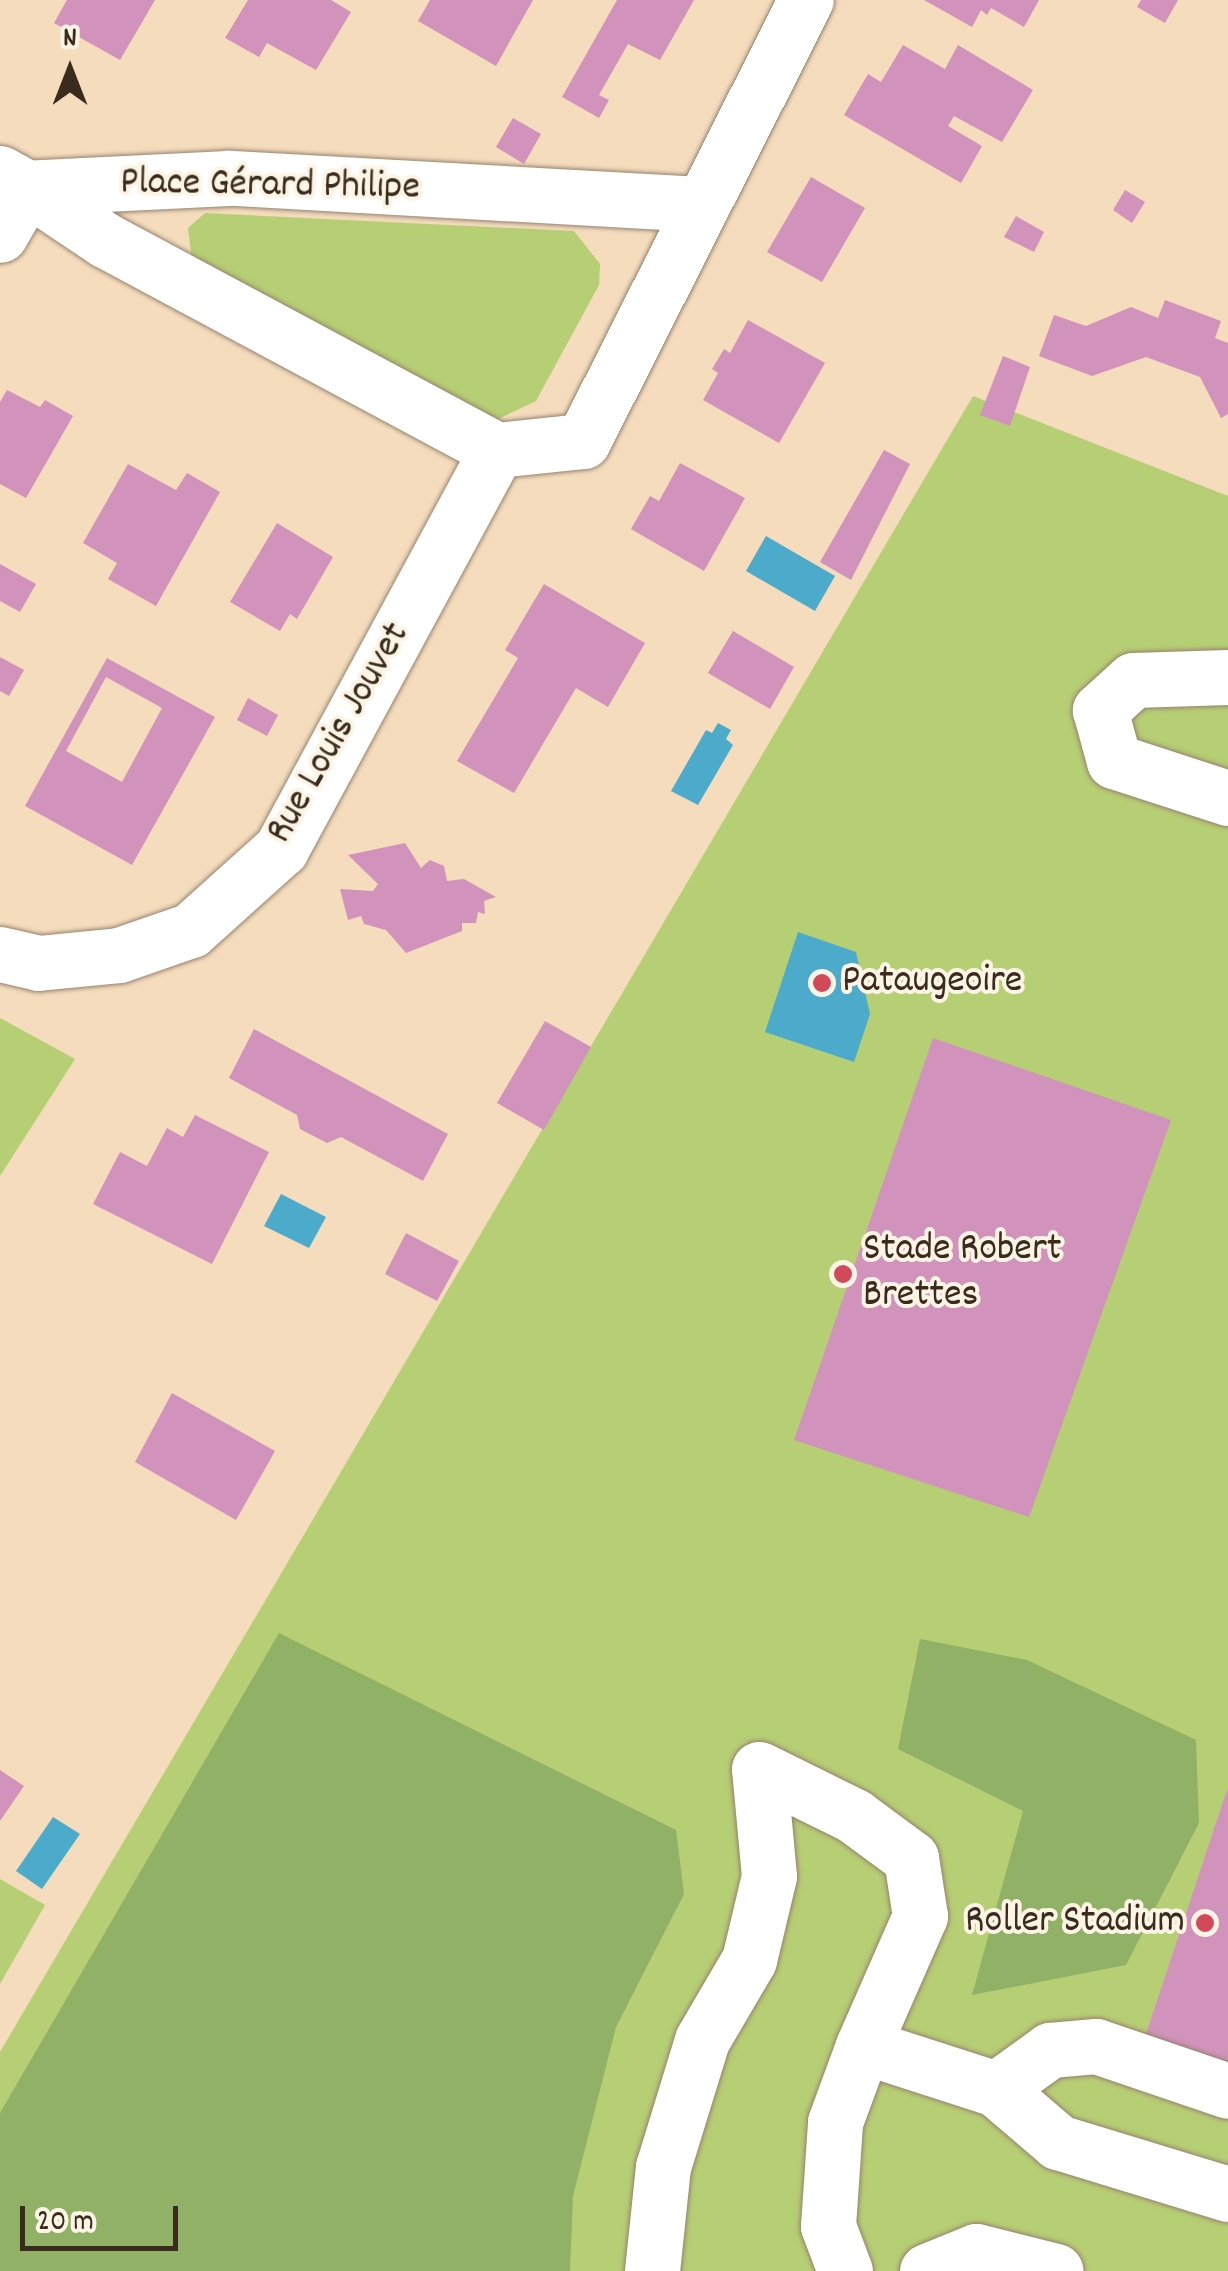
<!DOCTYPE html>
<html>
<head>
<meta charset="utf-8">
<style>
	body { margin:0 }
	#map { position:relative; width:1228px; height:2271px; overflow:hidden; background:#f4dcbd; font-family:Dekko,sans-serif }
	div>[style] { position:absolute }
	.green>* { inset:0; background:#b6ce74 }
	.forest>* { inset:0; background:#90b166 }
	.water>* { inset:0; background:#4cabcb }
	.building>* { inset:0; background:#d193bb }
	.roads { filter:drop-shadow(0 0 2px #98836e) drop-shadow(0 0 2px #98836e) }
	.minor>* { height:55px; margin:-27.5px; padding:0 27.5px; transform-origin:27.5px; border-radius:27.5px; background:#fff }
	.dots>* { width:28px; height:28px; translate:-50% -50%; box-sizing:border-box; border:5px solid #fcf5e5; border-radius:50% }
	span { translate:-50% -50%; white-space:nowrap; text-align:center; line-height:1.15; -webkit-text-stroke:8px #fcf5e5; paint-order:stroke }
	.street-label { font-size:40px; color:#3b2a1e }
	.poi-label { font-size:40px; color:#3b2a1e }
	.left { translate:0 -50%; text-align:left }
	.right { translate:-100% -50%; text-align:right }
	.north { position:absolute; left:20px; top:20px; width:100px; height:100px; -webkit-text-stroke:8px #fcf5e5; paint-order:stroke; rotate:0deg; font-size:28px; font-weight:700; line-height:40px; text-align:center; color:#3b2a1e }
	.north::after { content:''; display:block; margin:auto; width:35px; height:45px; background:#3b2a1e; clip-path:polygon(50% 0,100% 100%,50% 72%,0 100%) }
	.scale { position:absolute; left:20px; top:2206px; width:158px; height:45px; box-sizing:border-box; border:5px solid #3b2a1e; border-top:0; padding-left:12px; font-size:30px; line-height:35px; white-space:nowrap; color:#3b2a1e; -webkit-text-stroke:8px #fcf5e5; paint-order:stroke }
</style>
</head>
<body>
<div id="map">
	<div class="green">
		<div style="clip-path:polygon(205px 213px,574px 231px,600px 264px,599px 285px,536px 401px,492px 422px,192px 260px,188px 228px)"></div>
		<div style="clip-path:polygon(973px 396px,1228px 496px,1228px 2271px,0 2271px,0 2052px)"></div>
		<div style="clip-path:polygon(0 1018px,75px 1059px,0 1176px)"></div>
		<div style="clip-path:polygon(0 1879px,45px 1905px,0 1984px)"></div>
	</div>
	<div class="forest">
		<div style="clip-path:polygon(279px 1633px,676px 1830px,684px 1894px,616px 2027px,573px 2196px,570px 2271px,0 2271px,0 2113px)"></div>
		<div style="clip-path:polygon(920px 1639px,1027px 1660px,1196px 1740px,1199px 1823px,1126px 1965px,972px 1995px,1023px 1811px,898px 1749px)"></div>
	</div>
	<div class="water">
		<div style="clip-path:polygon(766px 536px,835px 576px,815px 611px,746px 571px)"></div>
		<div style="clip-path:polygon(718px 723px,731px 730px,726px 739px,733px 745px,698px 805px,671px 791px,706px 730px,712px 733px)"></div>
		<div style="clip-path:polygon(798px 932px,856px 952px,870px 1014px,854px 1062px,765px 1032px)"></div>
		<div style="clip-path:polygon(281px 1194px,326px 1217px,309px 1248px,264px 1226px)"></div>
		<div style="clip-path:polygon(53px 1817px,80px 1834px,42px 1889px,16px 1871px)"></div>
	</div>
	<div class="building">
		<div style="clip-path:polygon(67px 0,155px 0,120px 60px,54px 23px)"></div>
		<div style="clip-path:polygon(248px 0,331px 0,351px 12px,316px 70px,267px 43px,259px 57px,225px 38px)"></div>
		<div style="clip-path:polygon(430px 0,533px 0,496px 66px,418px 21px)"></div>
		<div style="clip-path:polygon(617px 0,694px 0,660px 60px,628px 44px,599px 95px,609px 100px,599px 118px,562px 97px)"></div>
		<div style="clip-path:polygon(924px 0,1039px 0,1024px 27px,991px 8px,987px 15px,981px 10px,972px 27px)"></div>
		<div style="clip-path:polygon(1141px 0,1178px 0,1165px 23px,1137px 7px)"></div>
		<div style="clip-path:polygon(903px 45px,945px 69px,958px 45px,1033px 90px,1002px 142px,954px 116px,948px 126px,982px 146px,961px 183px,844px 115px,868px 74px,881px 82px)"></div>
		<div style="clip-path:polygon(513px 118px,541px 134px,524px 164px,496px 147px)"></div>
		<div style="clip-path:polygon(811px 177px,865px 208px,822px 282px,767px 252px)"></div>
		<div style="clip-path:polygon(1125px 190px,1145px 202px,1132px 223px,1113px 210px)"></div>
		<div style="clip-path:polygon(1016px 216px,1044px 232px,1034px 252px,1004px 237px)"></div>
		<div style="clip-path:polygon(1165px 300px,1221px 321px,1215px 338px,1228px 343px,1228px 414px,1221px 418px,1200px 377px,1146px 357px,1092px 376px,1039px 356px,1054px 315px,1086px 326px,1131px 307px,1158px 318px)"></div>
		<div style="clip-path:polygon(748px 320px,825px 363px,779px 443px,703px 400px,718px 373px,712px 369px,724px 349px,730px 353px)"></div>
		<div style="clip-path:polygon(1003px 356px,1030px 367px,1010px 426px,980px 415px)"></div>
		<div style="clip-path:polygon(7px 390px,40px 407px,45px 400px,73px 416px,26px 498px,0 484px,0 402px)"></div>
		<div style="clip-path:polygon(884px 450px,910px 464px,851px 580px,820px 562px)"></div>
		<div style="clip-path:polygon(680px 463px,745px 498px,704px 571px,631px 529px,650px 496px,659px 501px)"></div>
		<div style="clip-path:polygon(128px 464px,176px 490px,187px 473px,220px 492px,156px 606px,108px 579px,117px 563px,83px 543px)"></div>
		<div style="clip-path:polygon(277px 523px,333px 557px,297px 619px,290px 614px,280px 631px,230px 602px)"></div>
		<div style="clip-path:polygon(0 564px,36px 584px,20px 612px,0 601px)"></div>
		<div style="clip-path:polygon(544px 584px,645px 643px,608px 707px,576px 688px,514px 793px,457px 761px,518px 658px,505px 650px)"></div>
		<div style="clip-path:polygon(733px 631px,794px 667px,770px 709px,708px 673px)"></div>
		<div style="clip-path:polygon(0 657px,24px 670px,9px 696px,0 691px)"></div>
		<div style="clip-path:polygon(evenodd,107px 658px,215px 717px,132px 865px,25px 806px,107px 658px,106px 677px,162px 708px,122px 782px,66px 751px,106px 677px)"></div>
		<div style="clip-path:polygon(248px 698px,278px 715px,267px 736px,237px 720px)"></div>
		<div style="clip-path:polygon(405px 843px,421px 868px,430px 860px,444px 866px,447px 881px,464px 879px,496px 897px,484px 901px,485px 914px,478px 912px,476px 923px,462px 923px,462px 931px,406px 953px,386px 930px,364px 924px,361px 916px,348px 920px,340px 889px,373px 891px,378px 884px,348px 855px)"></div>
		<div style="clip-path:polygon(545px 1021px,591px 1047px,544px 1130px,497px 1103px)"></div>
		<div style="clip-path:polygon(254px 1029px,448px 1134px,423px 1181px,341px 1137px,327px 1143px,300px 1129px,297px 1115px,229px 1078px)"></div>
		<div style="clip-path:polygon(933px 1038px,1171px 1120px,1029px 1517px,794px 1440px)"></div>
		<div style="clip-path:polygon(195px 1115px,269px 1152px,212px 1264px,93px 1204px,120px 1152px,147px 1166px,167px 1128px,183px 1137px)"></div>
		<div style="clip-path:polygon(406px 1233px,459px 1261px,437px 1301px,385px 1274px)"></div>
		<div style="clip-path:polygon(172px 1393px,275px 1451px,236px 1520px,135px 1462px)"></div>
		<div style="clip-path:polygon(0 1770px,24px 1786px,0 1821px)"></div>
		<div style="clip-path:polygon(1227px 1790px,1228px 1791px,1228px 2088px,1138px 2058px)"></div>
	</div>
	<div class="roads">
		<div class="minor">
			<div style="left:0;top:173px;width:31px;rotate:29deg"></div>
			<div style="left:27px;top:188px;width:54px;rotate:119.9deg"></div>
			<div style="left:700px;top:204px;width:473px;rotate:-176.8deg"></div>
			<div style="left:228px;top:178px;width:201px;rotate:177.2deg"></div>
			<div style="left:27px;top:188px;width:94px;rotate:33.7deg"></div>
			<div style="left:105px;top:240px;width:445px;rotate:28.2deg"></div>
			<div style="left:497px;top:450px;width:86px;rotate:-6deg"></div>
			<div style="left:583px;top:441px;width:494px;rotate:-63.2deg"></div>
			<div style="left:1228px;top:677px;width:95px;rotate:178.2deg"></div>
			<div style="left:1133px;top:680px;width:45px;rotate:137.7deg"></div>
			<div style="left:1100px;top:710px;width:53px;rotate:74.6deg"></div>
			<div style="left:1114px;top:761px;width:120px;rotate:18deg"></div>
			<div style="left:0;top:954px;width:39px;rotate:13deg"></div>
			<div style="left:38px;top:963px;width:81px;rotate:-5.6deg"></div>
			<div style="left:119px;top:955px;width:76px;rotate:-19.1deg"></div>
			<div style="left:191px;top:930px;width:121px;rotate:-42deg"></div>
			<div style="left:281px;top:849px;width:454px;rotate:-61.6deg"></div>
			<div style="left:996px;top:2089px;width:67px;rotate:-35.8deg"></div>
			<div style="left:1050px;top:2050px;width:46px;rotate:-5deg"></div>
			<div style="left:1096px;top:2046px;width:139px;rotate:18.8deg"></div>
			<div style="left:652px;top:2271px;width:105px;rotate:-84deg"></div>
			<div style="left:663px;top:2167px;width:133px;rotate:-72.9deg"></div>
			<div style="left:702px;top:2040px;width:93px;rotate:-59.6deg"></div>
			<div style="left:749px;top:1960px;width:86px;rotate:-76.6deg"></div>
			<div style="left:769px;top:1876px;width:107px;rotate:-95.3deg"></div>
			<div style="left:759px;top:1769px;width:106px;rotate:26.3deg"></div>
			<div style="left:854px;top:1816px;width:71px;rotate:36.4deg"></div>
			<div style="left:911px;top:1858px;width:59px;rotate:81.2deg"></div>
			<div style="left:920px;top:1916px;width:142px;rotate:113.7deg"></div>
			<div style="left:863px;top:2046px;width:140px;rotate:17.9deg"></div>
			<div style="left:996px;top:2089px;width:82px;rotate:40.5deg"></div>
			<div style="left:1058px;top:2142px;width:178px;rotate:17deg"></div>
			<div style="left:845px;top:2271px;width:48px;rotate:-110.7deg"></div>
			<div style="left:828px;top:2226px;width:104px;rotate:-86.1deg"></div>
			<div style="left:835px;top:2122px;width:81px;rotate:-69.8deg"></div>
			<div style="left:927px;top:2271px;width:53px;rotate:-22.2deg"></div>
			<div style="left:976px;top:2251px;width:82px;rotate:14deg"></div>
		</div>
	</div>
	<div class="dots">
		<div style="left:822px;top:983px;background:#d1495b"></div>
		<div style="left:843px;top:1274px;background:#d1495b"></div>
		<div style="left:1205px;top:1923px;background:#d1495b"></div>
	</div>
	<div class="street-label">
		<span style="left:270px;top:187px;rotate:1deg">Place Gérard Philipe</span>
		<span style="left:340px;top:734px;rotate:-60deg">Rue Louis Jouvet</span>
	</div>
	<div class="poi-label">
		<span class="left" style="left:842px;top:983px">Pataugeoire</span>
		<span class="left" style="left:863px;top:1274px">Stade Robert<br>Brettes</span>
		<span class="right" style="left:1185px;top:1923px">Roller Stadium</span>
	</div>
	<div class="north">N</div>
	<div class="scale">20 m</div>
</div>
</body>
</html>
